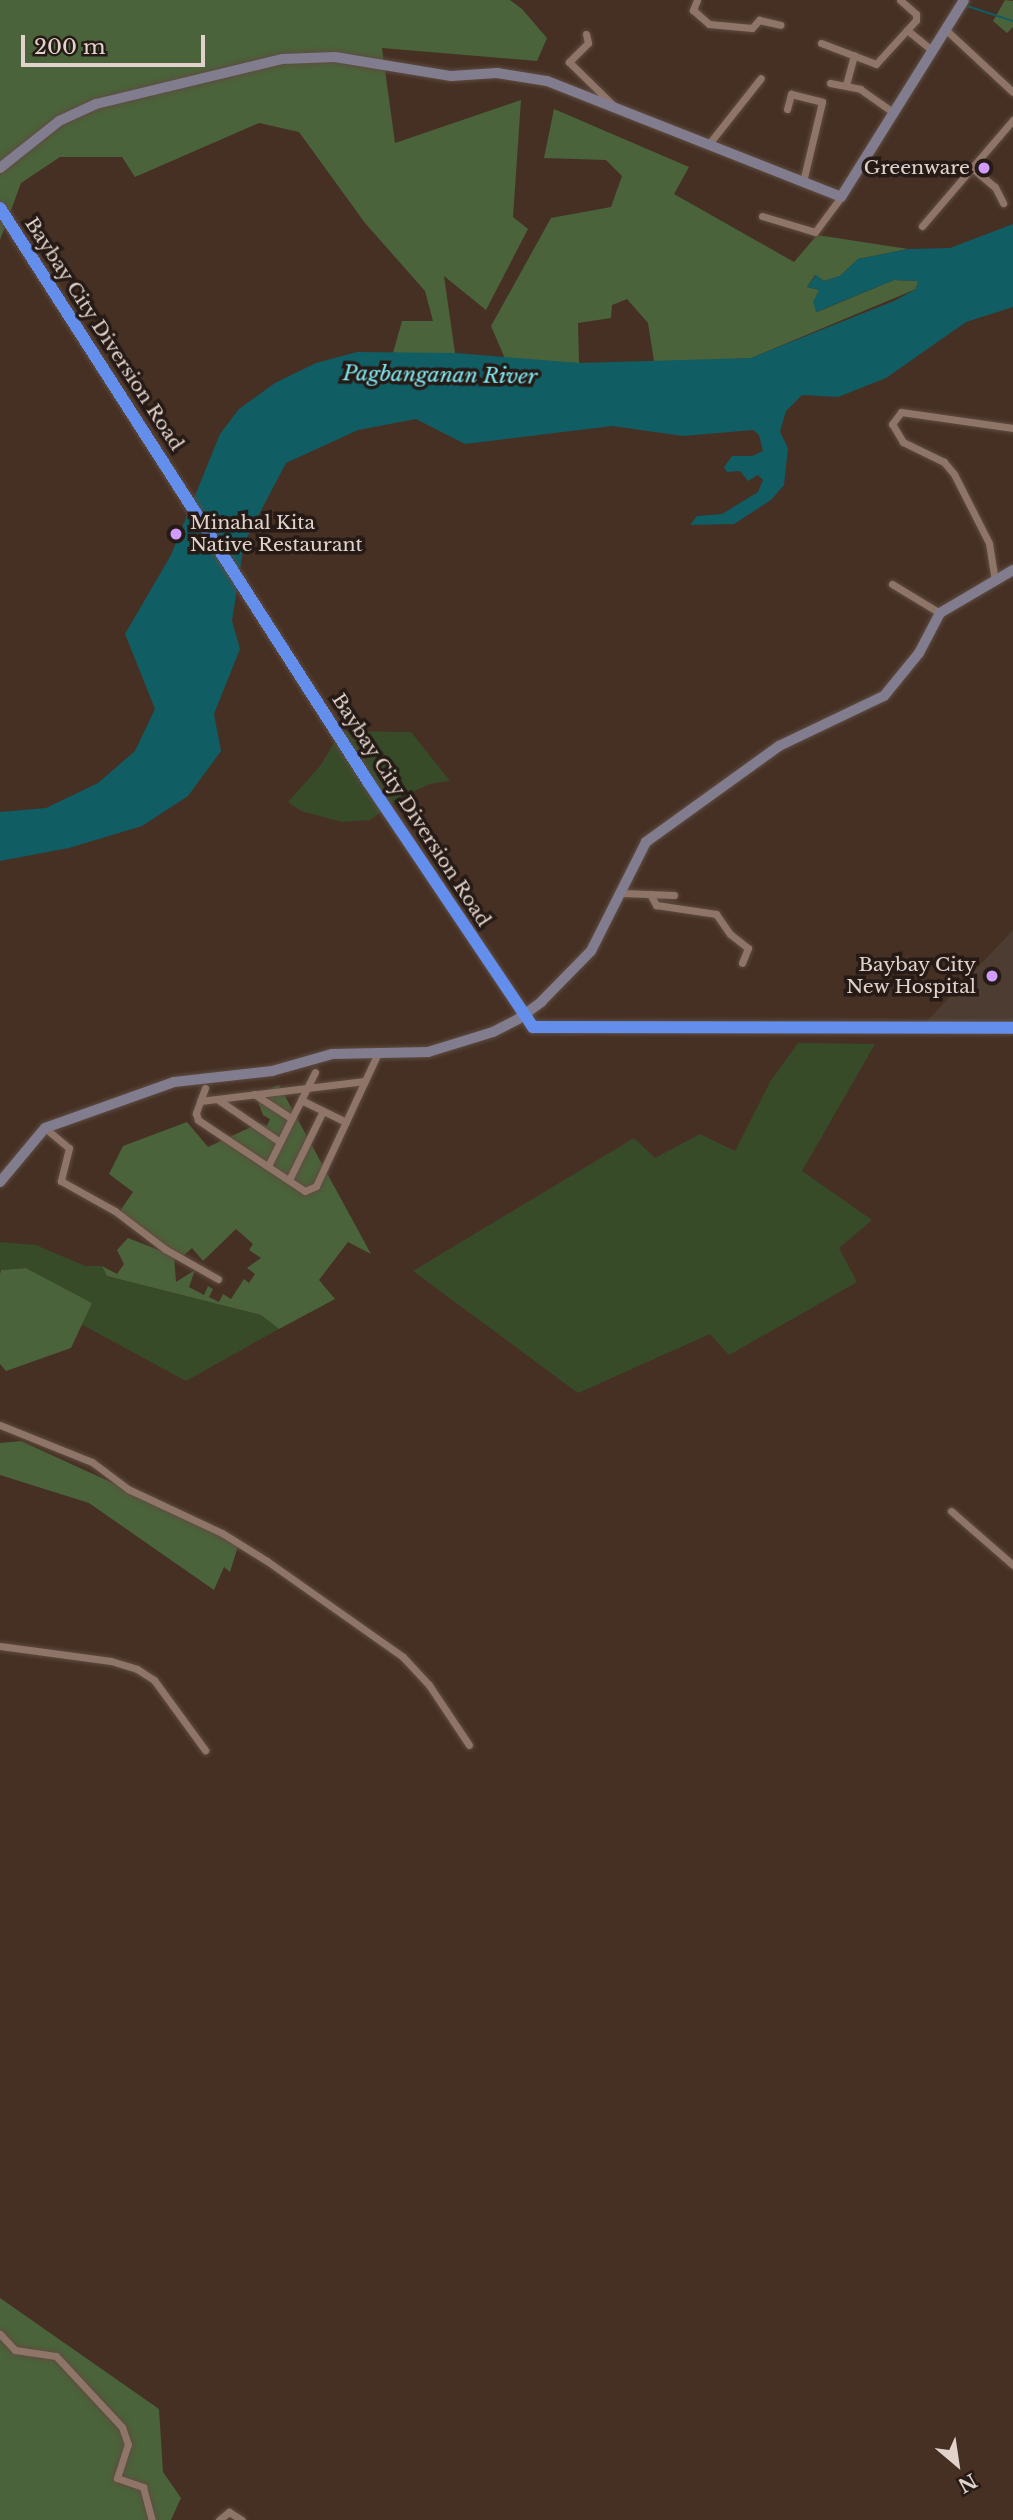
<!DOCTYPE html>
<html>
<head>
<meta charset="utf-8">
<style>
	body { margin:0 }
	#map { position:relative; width:1013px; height:2520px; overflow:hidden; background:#463024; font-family:"Libre Baskerville",serif }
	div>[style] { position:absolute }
	.medical>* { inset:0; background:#4d3c32 }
	.green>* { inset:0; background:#374b29 }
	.forest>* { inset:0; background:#4b633a }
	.water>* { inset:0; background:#105d64 }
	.stream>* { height:2px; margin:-1px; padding:0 1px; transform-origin:1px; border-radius:1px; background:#105d64 }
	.roads { filter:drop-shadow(0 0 2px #5e4c41) drop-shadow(0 0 2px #5e4c41) }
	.street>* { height:7px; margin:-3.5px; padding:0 3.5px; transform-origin:3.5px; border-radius:3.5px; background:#8f7568 }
	.secondary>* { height:10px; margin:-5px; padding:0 5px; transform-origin:5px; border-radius:5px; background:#827c8f }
	.highway>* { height:12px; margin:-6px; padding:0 6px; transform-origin:6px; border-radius:6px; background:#648eeb }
	.dots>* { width:19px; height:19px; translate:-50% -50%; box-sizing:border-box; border:4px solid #251a15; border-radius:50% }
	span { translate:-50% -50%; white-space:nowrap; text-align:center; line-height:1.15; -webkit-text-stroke:7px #251a15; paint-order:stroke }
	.poi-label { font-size:19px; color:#e1d3cb }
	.right { translate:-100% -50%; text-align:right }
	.left { translate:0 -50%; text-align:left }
	.street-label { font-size:19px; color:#e1d3cb }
	.water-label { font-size:21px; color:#7feaf4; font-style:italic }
	.north { position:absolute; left:922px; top:2429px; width:70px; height:70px; -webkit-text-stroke:5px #251a15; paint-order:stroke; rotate:151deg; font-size:19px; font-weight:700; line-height:28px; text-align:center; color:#e1d3cb }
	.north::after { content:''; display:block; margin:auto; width:24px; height:32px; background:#e1d3cb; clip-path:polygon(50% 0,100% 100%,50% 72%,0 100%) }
	.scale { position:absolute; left:21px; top:35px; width:184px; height:32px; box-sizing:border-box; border:4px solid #e1d3cb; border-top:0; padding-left:9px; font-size:21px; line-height:24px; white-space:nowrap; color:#e1d3cb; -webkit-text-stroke:5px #251a15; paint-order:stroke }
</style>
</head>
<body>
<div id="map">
	<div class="medical">
		<div style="clip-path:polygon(1013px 930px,1013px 1024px,927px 1021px)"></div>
	</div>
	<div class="green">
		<div style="clip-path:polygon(341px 731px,411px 732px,450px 781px,430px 784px,405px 795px,370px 820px,342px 822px,301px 811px,288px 802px,321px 765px)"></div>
		<div style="clip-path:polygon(798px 1043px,875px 1044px,802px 1171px,872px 1220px,839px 1248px,857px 1282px,729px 1355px,710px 1334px,578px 1393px,413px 1271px,634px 1138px,655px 1158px,700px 1134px,735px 1151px,770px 1082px)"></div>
		<div style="clip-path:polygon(0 1242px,36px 1245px,85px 1266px,102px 1266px,107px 1276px,261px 1315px,279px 1329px,186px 1381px,79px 1323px,92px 1303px,26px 1268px,0 1270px)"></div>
	</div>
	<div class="forest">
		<div style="clip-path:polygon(0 0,510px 0,522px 9px,547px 38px,537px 61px,382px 48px,395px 143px,521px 100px,513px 217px,528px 229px,486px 310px,444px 276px,455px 353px,393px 353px,402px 321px,433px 321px,425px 291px,365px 223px,299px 132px,259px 123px,135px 177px,122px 157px,60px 157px,21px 183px,0 240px)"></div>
		<div style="clip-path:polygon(1005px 0,1013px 1px,1013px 27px,1007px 33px,993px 21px)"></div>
		<div style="clip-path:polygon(554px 109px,689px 167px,674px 194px,794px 262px,817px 235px,908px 249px,858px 259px,840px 276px,824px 281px,815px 275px,807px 287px,819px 290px,817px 312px,894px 280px,918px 281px,916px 289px,751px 358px,698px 361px,654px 361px,648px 323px,627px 299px,612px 305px,611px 318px,578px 323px,579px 363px,506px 361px,491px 326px,551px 218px,611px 207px,622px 176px,606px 160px,544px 158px)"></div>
		<div style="clip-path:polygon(279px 1085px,371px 1254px,348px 1242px,319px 1280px,335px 1299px,279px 1329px,261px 1315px,107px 1276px,102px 1266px,117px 1274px,124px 1264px,117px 1250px,128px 1238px,174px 1256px,176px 1282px,195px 1270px,189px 1287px,204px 1295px,208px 1286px,213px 1289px,209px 1297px,219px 1302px,223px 1294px,231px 1299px,244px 1279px,249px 1283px,255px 1274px,247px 1268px,261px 1258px,249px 1250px,253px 1244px,236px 1229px,203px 1261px,192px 1248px,182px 1257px,120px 1211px,133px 1192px,109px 1174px,123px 1146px,187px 1122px,208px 1147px,260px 1123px,267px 1126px,270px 1119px,263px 1115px,255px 1094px)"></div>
		<div style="clip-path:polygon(26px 1268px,92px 1303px,71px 1348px,6px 1371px,0 1364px,0 1274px,1px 1270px)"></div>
		<div style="clip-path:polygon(21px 1441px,222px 1533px,238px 1546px,230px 1572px,224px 1567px,214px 1590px,89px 1503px,0 1475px,0 1443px)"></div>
		<div style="clip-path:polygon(0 2298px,159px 2409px,163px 2472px,181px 2498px,171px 2520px,0 2520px)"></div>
	</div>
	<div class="water">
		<div style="clip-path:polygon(1013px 224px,1013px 307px,966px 322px,886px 378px,838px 397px,802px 395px,786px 411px,780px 432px,788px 448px,784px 485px,771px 500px,734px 524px,690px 525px,697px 516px,722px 514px,758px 492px,763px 480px,758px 475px,748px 481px,740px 471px,727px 472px,724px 467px,732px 456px,752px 456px,763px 451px,759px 435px,753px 430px,683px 436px,612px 426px,465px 444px,416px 419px,358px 430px,286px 463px,244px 543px,232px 621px,240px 649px,214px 714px,221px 751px,188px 796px,142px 826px,69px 848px,0 861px,0 812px,46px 808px,98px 783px,135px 751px,155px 709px,125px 634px,171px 555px,220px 434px,239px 409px,275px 383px,316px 363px,357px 352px,455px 353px,579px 363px,751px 358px,894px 301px,916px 289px,918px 281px,894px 280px,816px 312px,813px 302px,819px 290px,807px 287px,816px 275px,824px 281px,840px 276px,858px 259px,908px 249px,950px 248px)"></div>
	</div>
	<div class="stream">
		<div style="left:967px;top:6px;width:48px;rotate:18.1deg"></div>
	</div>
	<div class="roads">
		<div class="street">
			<div style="left:697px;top:0;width:11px;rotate:112deg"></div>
			<div style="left:693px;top:10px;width:21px;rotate:41deg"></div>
			<div style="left:709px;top:24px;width:43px;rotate:5.3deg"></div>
			<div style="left:752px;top:28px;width:11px;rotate:-49deg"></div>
			<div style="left:759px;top:20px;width:22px;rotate:13deg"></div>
			<div style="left:907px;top:30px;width:33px;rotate:39deg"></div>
			<div style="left:946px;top:30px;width:91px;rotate:42.8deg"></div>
			<div style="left:586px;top:34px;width:9px;rotate:77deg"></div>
			<div style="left:588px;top:43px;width:27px;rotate:135deg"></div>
			<div style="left:569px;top:62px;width:63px;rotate:44.4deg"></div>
			<div style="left:821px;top:43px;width:59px;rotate:20.9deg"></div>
			<div style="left:876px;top:64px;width:59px;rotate:-47.7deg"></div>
			<div style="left:916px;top:20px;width:6px;rotate:-90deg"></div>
			<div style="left:916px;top:14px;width:21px;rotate:-139deg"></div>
			<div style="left:830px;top:83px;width:31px;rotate:11deg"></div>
			<div style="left:860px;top:89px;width:42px;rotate:35.2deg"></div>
			<div style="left:846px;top:85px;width:31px;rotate:-75deg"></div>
			<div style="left:787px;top:109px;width:16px;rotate:-75deg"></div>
			<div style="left:791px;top:94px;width:32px;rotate:14deg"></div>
			<div style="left:822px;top:102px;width:82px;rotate:103.4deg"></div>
			<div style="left:708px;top:145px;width:85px;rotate:-51.7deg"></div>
			<div style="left:972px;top:168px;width:30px;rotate:40deg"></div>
			<div style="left:995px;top:187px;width:18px;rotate:63deg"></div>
			<div style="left:762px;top:216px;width:55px;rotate:16.8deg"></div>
			<div style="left:815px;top:232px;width:44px;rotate:-53.4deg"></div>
			<div style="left:922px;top:226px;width:140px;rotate:-49.4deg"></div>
			<div style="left:995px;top:581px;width:38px;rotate:-99deg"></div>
			<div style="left:989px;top:543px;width:77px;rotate:-116.9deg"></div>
			<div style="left:954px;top:474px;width:16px;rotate:-130deg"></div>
			<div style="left:944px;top:462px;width:46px;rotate:-154deg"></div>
			<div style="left:903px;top:442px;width:21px;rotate:-121deg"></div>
			<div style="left:892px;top:424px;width:15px;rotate:-53deg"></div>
			<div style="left:901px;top:412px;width:113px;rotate:8.1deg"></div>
			<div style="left:892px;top:584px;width:56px;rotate:31.1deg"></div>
			<div style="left:622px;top:893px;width:52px;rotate:2.2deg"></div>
			<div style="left:650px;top:894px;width:13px;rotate:61deg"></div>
			<div style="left:656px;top:905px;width:61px;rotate:8.5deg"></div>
			<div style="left:716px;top:914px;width:24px;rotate:55deg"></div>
			<div style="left:730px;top:934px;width:23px;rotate:38deg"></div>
			<div style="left:748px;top:948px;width:16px;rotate:112deg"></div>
			<div style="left:205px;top:1088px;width:27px;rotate:110deg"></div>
			<div style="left:196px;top:1113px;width:7px;rotate:74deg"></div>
			<div style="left:198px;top:1120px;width:128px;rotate:33.6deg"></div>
			<div style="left:305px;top:1191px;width:12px;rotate:-24deg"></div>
			<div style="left:316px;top:1186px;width:145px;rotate:-65deg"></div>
			<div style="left:254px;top:1094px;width:44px;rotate:33deg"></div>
			<div style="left:217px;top:1099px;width:76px;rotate:34.3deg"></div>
			<div style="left:301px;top:1100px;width:50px;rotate:26.1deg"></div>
			<div style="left:200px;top:1101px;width:166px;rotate:-6.9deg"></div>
			<div style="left:45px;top:1128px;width:31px;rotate:40deg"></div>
			<div style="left:69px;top:1148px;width:34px;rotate:104deg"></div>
			<div style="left:61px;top:1181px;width:62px;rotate:29.1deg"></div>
			<div style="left:115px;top:1211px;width:63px;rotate:37.2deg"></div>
			<div style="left:165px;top:1249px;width:61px;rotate:29.5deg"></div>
			<div style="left:268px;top:1166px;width:105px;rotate:-63.4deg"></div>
			<div style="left:289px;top:1180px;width:77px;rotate:-63.8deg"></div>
			<div style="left:0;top:1425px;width:99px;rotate:21.9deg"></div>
			<div style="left:92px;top:1462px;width:45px;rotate:36.9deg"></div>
			<div style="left:128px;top:1489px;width:104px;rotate:25.1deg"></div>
			<div style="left:222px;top:1533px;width:53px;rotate:31.9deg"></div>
			<div style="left:267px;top:1561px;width:166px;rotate:35.2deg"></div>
			<div style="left:403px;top:1657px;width:38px;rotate:47deg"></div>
			<div style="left:429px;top:1685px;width:72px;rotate:56.3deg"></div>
			<div style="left:951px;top:1511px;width:82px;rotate:41.1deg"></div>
			<div style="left:0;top:1646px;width:112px;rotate:7.7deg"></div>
			<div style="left:111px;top:1661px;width:27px;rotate:17deg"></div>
			<div style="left:137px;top:1669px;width:20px;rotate:33deg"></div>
			<div style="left:154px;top:1680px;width:87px;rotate:53.9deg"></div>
			<div style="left:0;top:2334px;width:22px;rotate:47deg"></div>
			<div style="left:15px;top:2350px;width:41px;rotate:8.3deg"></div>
			<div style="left:56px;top:2356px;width:97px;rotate:47.1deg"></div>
			<div style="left:122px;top:2427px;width:18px;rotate:71deg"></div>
			<div style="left:128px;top:2444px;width:36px;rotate:108deg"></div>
			<div style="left:117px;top:2478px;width:28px;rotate:19deg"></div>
			<div style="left:143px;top:2487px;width:34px;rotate:75deg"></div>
			<div style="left:219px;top:2520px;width:13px;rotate:-39deg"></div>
			<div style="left:229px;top:2512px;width:15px;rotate:32deg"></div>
		</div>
		<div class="secondary">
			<div style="left:0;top:168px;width:75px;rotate:-38.5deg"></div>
			<div style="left:59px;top:121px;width:41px;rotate:-24.7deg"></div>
			<div style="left:96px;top:104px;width:191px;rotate:-13.6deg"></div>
			<div style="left:282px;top:59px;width:53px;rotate:-2.2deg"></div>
			<div style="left:335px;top:57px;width:118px;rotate:9.3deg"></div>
			<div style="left:451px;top:76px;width:46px;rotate:-3.7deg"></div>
			<div style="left:497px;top:73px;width:51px;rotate:9.1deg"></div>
			<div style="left:547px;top:81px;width:316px;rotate:21.5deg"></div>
			<div style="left:841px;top:197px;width:232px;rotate:-58deg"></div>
			<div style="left:0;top:1182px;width:70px;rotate:-50.2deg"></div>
			<div style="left:45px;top:1128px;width:137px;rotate:-19.6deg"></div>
			<div style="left:174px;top:1082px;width:99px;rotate:-6.4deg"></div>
			<div style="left:272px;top:1071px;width:62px;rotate:-15.8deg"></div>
			<div style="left:332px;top:1054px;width:96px;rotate:-1.2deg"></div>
			<div style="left:428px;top:1052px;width:68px;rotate:-17.1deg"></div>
			<div style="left:493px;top:1032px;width:28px;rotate:-27deg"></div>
			<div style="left:518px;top:1019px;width:29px;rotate:-36deg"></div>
			<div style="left:541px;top:1002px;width:71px;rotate:-45.6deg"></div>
			<div style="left:591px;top:951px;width:122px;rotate:-63.2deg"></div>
			<div style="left:646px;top:842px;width:164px;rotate:-35.8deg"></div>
			<div style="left:779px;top:746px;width:116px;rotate:-25.5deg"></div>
			<div style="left:884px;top:696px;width:55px;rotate:-50.9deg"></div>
			<div style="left:919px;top:653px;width:45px;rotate:-62.3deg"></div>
			<div style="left:940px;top:613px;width:85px;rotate:-30.5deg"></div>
		</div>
		<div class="highway">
			<div style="left:0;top:208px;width:683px;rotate:57.31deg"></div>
			<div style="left:369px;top:783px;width:294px;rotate:56.1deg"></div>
			<div style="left:533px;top:1027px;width:480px;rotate:0.1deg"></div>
		</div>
	</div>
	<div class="dots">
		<div style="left:984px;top:168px;background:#d09dff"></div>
		<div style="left:176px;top:534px;background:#d09dff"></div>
		<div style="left:992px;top:976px;background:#d09dff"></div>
	</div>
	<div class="poi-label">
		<span class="right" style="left:970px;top:168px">Greenware</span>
		<span class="left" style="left:190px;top:534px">Minahal Kita<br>Native Restaurant</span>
		<span class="right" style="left:976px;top:976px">Baybay City<br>New Hospital</span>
	</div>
	<div class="street-label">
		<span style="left:104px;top:334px;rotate:57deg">Baybay City Diversion Road</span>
		<span style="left:411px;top:810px;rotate:57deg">Baybay City Diversion Road</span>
	</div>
	<div class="water-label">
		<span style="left:440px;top:375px;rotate:1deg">Pagbanganan River</span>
	</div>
	<div class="north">N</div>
	<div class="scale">200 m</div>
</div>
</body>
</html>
